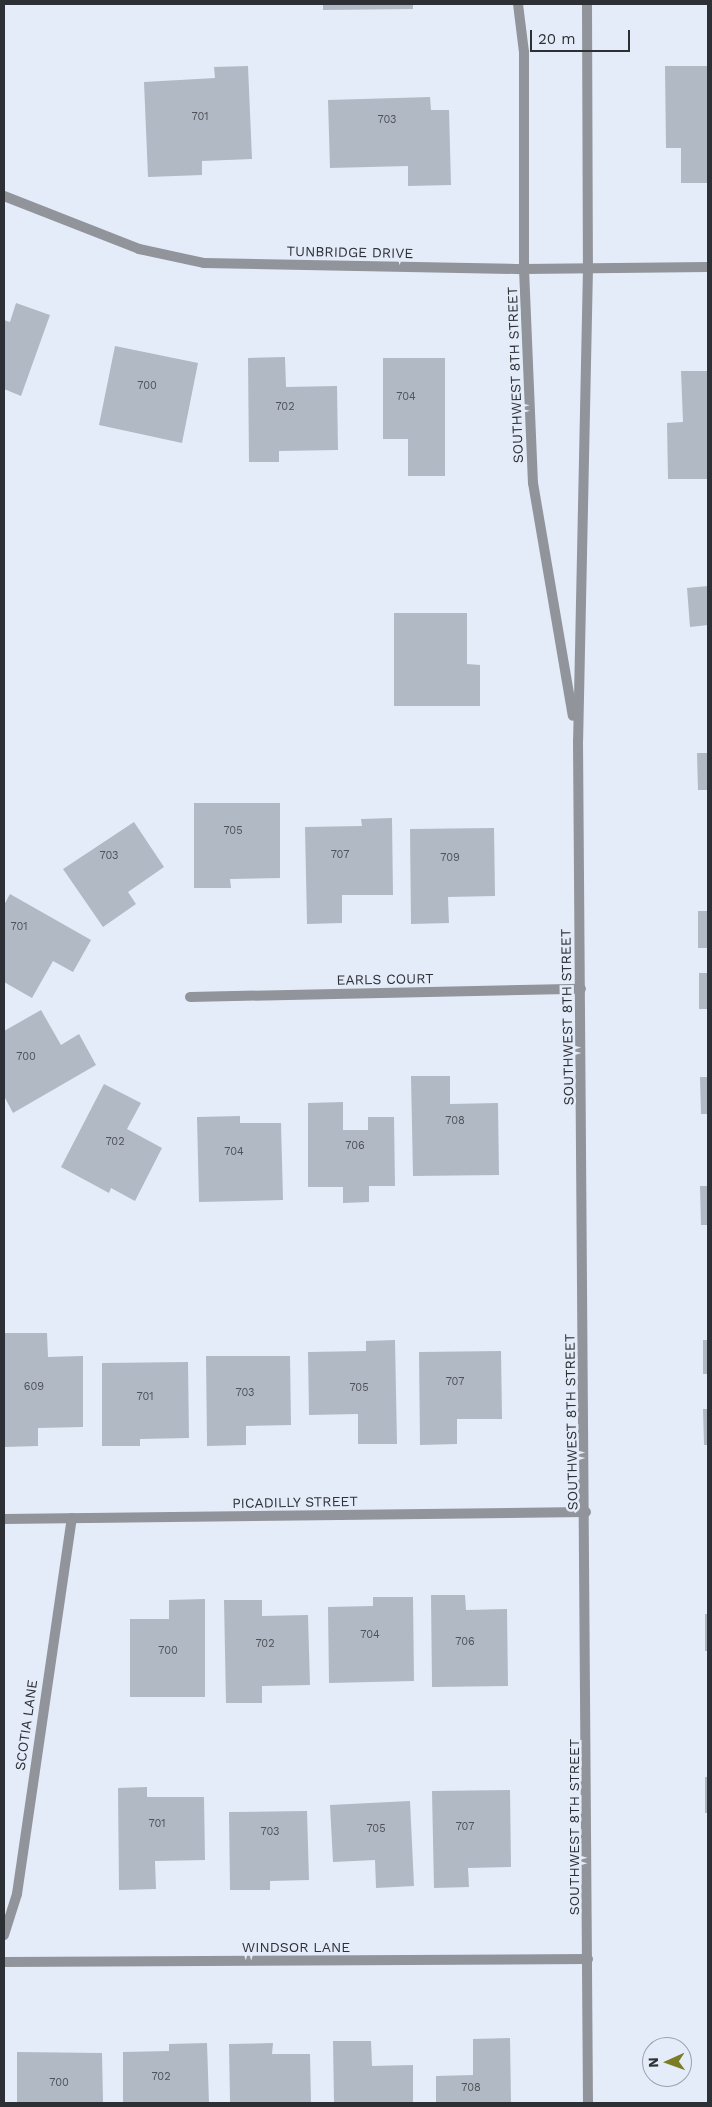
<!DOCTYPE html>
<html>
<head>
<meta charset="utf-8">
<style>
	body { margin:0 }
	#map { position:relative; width:712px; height:2107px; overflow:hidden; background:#e4ecf9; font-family:"Work Sans",sans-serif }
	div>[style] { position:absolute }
	.building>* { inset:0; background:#b1b9c5 }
	.minor>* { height:10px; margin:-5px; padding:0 5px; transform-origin:5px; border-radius:5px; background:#91949a }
	.tertiary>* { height:10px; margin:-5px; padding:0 5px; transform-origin:5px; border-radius:5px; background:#91949a }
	span { translate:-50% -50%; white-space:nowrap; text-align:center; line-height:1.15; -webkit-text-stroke:5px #e4ecf9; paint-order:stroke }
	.number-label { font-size:11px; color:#4e5259 }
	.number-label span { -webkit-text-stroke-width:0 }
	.street-label { font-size:14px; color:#2d3035 }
	.frame { position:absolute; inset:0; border:5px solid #2d3035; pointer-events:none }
	.north { position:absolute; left:642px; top:2037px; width:50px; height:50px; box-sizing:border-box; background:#e4ecf9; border:1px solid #9ba1ab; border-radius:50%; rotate:268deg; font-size:14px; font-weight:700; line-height:20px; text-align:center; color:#2d3035 }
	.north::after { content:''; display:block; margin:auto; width:18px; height:22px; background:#7b7c24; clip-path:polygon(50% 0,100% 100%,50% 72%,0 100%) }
	.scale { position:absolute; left:530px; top:30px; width:100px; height:22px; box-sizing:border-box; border:2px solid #2d3035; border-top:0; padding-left:6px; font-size:15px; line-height:18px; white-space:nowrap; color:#2d3035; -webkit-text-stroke:4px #e4ecf9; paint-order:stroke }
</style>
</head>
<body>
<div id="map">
	<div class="building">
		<div style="clip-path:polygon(323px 4px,413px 4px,413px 9px,323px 10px)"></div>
		<div style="clip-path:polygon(248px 66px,252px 159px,202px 161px,202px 175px,148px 177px,144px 82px,215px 78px,214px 67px)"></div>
		<div style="clip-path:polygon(665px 66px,708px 66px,708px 183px,681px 183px,681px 148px,666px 148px)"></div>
		<div style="clip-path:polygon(430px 97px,431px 110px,449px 110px,451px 185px,408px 186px,408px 166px,330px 168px,328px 100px)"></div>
		<div style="clip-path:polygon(16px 303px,50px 315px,21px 396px,4px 389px,4px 320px,10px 322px)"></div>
		<div style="clip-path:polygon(115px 346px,198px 363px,182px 443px,99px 425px)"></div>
		<div style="clip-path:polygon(285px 357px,286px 387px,337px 386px,338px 450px,279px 451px,279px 462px,249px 462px,248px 358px)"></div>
		<div style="clip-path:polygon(383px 358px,445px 358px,445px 476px,408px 476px,408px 439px,383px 439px)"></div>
		<div style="clip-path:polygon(681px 371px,708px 371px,708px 479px,668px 479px,667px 423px,683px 422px)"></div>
		<div style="clip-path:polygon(708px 586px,708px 625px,690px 627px,687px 588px)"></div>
		<div style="clip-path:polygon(394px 613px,467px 613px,467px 664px,480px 665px,480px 706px,394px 706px)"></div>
		<div style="clip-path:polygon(697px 753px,708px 753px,708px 790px,698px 790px)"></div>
		<div style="clip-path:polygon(194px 803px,280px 803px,280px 878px,230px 879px,231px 888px,194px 888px)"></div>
		<div style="clip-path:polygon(392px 818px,393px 895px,342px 895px,342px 923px,307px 924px,305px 827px,362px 826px,361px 819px)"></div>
		<div style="clip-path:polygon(134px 822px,164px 867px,128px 892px,136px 904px,103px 927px,63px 869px)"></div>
		<div style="clip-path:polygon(494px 828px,495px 896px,448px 897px,449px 923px,411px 924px,410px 829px)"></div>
		<div style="clip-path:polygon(10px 894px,91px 940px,73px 972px,53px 961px,32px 998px,4px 982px,4px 905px)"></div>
		<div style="clip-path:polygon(698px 911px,708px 911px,708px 948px,698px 948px)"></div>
		<div style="clip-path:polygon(699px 973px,708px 973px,708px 1009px,699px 1009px)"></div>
		<div style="clip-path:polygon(41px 1010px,61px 1045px,79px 1034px,96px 1065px,13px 1113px,4px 1096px,4px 1031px)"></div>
		<div style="clip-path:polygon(411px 1076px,450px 1076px,450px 1104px,498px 1103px,499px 1175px,413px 1176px)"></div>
		<div style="clip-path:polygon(700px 1077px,708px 1077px,708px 1114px,701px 1114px)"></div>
		<div style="clip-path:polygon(104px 1084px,141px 1103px,127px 1129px,162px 1148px,135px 1201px,111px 1188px,109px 1193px,61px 1167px)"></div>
		<div style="clip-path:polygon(343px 1102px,343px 1130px,368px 1130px,368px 1117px,394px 1117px,395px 1186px,369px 1186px,369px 1202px,343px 1203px,343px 1187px,308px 1187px,308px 1103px)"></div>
		<div style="clip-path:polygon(240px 1116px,240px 1123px,281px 1123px,283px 1200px,199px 1202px,197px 1117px)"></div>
		<div style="clip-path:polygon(700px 1186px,708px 1186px,708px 1225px,701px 1225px)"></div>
		<div style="clip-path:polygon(4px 1333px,47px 1333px,48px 1357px,83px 1356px,83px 1427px,38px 1428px,38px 1446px,4px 1447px)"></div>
		<div style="clip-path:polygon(395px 1340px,397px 1444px,358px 1444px,358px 1414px,309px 1415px,308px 1352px,366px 1351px,366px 1341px)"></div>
		<div style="clip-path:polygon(703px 1340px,708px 1340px,708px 1374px,703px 1374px)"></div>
		<div style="clip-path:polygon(501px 1351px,502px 1419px,457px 1419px,457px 1444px,420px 1445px,419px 1352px)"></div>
		<div style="clip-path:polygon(206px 1356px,290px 1356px,291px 1425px,246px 1426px,246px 1445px,207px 1446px)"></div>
		<div style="clip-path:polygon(188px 1362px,189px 1438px,140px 1439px,140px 1446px,102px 1446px,102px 1363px)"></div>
		<div style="clip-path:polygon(703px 1409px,708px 1409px,708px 1445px,704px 1445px)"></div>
		<div style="clip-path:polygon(431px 1595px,465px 1595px,466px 1610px,507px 1609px,508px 1686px,432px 1687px)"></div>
		<div style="clip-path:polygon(373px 1597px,413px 1597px,414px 1681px,329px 1683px,328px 1607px,373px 1606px)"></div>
		<div style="clip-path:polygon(205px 1599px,205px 1697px,130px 1697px,130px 1619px,169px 1619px,169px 1600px)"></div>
		<div style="clip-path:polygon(224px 1600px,262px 1600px,262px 1616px,308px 1615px,310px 1685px,262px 1686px,262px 1703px,226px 1703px)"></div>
		<div style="clip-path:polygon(705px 1614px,708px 1614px,708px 1651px,705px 1651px)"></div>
		<div style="clip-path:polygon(705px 1777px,708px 1777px,708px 1813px,705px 1813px)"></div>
		<div style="clip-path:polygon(147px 1787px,147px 1797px,204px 1797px,205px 1860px,155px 1861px,156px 1889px,119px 1890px,118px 1788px)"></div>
		<div style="clip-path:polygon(510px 1790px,511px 1867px,468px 1868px,469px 1887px,434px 1888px,432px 1791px)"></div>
		<div style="clip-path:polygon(410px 1801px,414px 1886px,376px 1888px,375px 1860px,333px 1862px,330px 1805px)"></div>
		<div style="clip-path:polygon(307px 1811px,309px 1880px,270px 1881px,270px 1890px,230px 1890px,229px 1812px)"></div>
		<div style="clip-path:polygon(510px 2038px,511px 2103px,436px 2103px,436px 2076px,473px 2075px,473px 2039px)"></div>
		<div style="clip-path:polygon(333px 2041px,371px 2041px,372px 2066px,413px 2065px,413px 2103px,334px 2103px)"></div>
		<div style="clip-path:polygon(207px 2043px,209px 2103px,123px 2103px,123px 2052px,169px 2051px,169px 2044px)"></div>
		<div style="clip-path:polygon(273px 2043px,272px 2054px,310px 2054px,311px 2103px,230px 2103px,229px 2044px)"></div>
		<div style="clip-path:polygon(17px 2052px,102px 2053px,103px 2103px,17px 2103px)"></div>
	</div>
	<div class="minor">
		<div style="left:4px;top:196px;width:145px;rotate:21.4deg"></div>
		<div style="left:139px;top:249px;width:66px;rotate:12.2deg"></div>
		<div style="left:204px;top:263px;width:320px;rotate:1.1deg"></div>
		<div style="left:524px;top:269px;width:184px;rotate:-0.6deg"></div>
		<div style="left:190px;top:997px;width:391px;rotate:-1.2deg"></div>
		<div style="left:4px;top:1519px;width:582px;rotate:-0.69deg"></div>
		<div style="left:4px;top:1935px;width:43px;rotate:-72.4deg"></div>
		<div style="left:17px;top:1894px;width:380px;rotate:-81.7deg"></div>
		<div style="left:4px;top:1962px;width:584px;rotate:-0.29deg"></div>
	</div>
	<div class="tertiary">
		<div style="left:518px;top:4px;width:48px;rotate:82.9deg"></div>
		<div style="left:524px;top:52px;width:217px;rotate:90deg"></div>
		<div style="left:524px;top:269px;width:214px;rotate:87.6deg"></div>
		<div style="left:533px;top:483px;width:236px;rotate:80.3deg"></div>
		<div style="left:587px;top:4px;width:264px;rotate:89.8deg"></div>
		<div style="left:588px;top:268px;width:473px;rotate:91.2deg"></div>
		<div style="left:578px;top:741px;width:1362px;rotate:89.58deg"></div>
	</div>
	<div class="number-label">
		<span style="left:200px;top:117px">701</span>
		<span style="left:387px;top:120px">703</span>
		<span style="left:147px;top:386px">700</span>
		<span style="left:406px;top:397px">704</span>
		<span style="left:285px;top:407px">702</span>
		<span style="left:233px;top:831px">705</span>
		<span style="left:340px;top:855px">707</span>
		<span style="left:109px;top:856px">703</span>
		<span style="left:450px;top:858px">709</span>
		<span style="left:19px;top:927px">701</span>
		<span style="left:26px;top:1057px">700</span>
		<span style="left:455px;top:1121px">708</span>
		<span style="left:115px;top:1142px">702</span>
		<span style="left:355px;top:1146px">706</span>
		<span style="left:234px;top:1152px">704</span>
		<span style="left:455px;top:1382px">707</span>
		<span style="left:34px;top:1387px">609</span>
		<span style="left:359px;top:1388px">705</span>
		<span style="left:245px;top:1393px">703</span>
		<span style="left:145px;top:1397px">701</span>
		<span style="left:370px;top:1635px">704</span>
		<span style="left:465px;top:1642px">706</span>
		<span style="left:265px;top:1644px">702</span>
		<span style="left:168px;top:1651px">700</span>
		<span style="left:157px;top:1824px">701</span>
		<span style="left:465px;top:1827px">707</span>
		<span style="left:376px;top:1829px">705</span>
		<span style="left:270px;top:1832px">703</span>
		<span style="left:161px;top:2077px">702</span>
		<span style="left:59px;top:2083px">700</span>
		<span style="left:471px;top:2088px">708</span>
	</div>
	<div class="street-label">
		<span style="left:350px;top:252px;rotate:1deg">TUNBRIDGE DRIVE</span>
		<span style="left:515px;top:375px;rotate:-92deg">SOUTHWEST 8TH STREET</span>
		<span style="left:385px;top:979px;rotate:-1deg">EARLS COURT</span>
		<span style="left:567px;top:1017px;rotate:-91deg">SOUTHWEST 8TH STREET</span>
		<span style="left:571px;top:1422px;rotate:-91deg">SOUTHWEST 8TH STREET</span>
		<span style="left:295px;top:1502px;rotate:-1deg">PICADILLY STREET</span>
		<span style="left:26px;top:1725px;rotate:-82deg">SCOTIA LANE</span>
		<span style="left:574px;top:1827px;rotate:-90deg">SOUTHWEST 8TH STREET</span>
		<span style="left:296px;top:1947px">WINDSOR LANE</span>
	</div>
	<div class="frame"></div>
	<div class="north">N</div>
	<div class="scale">20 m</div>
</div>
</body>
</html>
